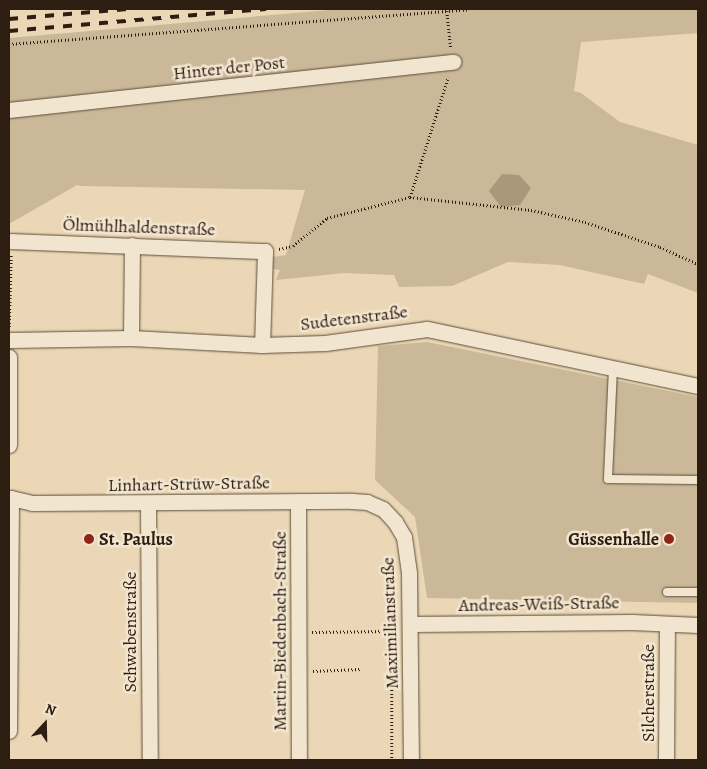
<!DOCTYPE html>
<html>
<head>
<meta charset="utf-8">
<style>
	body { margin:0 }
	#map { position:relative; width:707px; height:769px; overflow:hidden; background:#ebd7b5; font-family:Alegreya,serif }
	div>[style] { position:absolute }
	.green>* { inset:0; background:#cbb899 }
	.water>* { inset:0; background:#aa987d }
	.path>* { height:2.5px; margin-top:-1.25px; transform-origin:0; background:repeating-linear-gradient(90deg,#2d1e11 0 1px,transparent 0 3.5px) }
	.roads { filter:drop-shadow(0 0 1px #5c4c3a) drop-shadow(0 0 1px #5c4c3a) }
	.lane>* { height:8px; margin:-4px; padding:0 4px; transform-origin:4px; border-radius:4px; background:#f2e5cf }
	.street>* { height:15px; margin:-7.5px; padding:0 7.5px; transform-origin:7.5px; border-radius:7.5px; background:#f2e5cf }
	.rail>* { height:4px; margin-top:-2px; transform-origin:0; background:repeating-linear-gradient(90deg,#2d1e11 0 9px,transparent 0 18px) }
	.dots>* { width:14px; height:14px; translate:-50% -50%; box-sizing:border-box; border:2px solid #f2e5cf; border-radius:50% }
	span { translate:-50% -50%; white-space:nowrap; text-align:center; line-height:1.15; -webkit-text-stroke:5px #f2e5cf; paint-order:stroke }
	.street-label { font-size:18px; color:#2d1e11 }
	.poi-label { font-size:18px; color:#2d1e11; font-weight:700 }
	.left { translate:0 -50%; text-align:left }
	.right { translate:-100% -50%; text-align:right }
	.frame { position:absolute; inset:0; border:10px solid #2d1e11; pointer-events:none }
	.north { position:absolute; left:20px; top:699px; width:50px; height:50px; -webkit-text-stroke:4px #f2e5cf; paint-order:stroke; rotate:21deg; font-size:14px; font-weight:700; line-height:20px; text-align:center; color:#2d1e11 }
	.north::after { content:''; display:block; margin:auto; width:18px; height:22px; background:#2d1e11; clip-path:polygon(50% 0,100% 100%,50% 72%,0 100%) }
</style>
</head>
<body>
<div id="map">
	<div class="green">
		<div style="clip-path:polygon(341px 9px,698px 9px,698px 33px,581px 42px,574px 91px,581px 93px,620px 122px,698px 145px,698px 293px,648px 274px,644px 284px,560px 265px,508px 262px,452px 286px,399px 287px,394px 275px,344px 273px,276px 280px,280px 270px,273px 269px,273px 257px,286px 255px,305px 190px,81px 186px,77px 185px,9px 224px,9px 38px)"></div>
		<div style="clip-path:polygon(427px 342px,698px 397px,698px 603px,427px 598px,415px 517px,375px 480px,378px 346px)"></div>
	</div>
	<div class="water">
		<div style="clip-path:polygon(502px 174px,519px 175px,531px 188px,520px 205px,501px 207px,489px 191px)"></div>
	</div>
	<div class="path">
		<div style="left:447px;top:11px;width:37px;rotate:84deg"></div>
		<div style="left:9px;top:44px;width:462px;rotate:-4.3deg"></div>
		<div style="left:410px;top:197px;width:126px;rotate:-72.4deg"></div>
		<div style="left:279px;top:249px;width:14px;rotate:-12deg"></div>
		<div style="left:293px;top:246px;width:44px;rotate:-39.5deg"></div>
		<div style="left:327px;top:218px;width:86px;rotate:-14.2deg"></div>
		<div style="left:410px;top:197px;width:122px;rotate:6.1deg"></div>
		<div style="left:531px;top:210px;width:55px;rotate:12.5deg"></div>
		<div style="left:585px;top:222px;width:79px;rotate:18.4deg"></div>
		<div style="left:660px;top:247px;width:42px;rotate:24.1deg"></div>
		<div style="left:9px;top:327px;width:72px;rotate:-88.4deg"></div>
		<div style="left:392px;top:564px;width:196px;rotate:90deg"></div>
		<div style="left:312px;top:632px;width:80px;rotate:-0.7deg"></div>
		<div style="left:313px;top:671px;width:48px;rotate:-2.4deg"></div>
	</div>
	<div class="roads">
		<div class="lane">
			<div style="left:613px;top:368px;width:111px;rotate:92.6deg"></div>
			<div style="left:608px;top:479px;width:90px;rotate:0.6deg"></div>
			<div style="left:667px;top:592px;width:31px"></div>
		</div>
		<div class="street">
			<div style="left:9px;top:110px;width:447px;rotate:-6.2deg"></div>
			<div style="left:11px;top:241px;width:254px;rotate:2.3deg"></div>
			<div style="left:265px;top:251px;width:94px;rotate:91.8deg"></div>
			<div style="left:131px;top:338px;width:93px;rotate:-89.4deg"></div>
			<div style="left:9px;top:340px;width:122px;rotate:-0.9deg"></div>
			<div style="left:131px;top:338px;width:131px;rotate:3.1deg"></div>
			<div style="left:262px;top:345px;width:63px;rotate:-1.8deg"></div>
			<div style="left:325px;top:343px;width:103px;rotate:-7.8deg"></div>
			<div style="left:427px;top:329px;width:277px;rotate:11.9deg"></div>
			<div style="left:9px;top:357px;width:88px;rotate:90deg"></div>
			<div style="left:11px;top:498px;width:22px;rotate:13deg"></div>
			<div style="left:32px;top:503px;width:320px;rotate:-0.4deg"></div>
			<div style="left:352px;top:501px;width:15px;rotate:4deg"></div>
			<div style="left:367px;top:502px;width:17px;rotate:24deg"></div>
			<div style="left:383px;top:509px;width:18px;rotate:47deg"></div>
			<div style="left:395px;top:522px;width:17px;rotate:59deg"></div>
			<div style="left:404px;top:537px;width:37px;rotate:82deg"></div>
			<div style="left:409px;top:574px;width:186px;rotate:89.4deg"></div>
			<div style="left:298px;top:501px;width:259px;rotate:89.8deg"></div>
			<div style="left:148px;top:504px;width:256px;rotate:89.6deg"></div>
			<div style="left:411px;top:624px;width:221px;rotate:-0.5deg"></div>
			<div style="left:632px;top:622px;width:66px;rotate:2.6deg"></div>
			<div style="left:9px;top:731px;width:233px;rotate:-89.5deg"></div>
			<div style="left:666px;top:760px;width:135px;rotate:-89.6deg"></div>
		</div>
	</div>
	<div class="rail">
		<div style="left:9px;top:19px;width:119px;rotate:-4.8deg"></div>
		<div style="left:9px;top:31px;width:258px;rotate:-4.9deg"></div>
	</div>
	<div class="dots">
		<div style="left:89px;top:539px;background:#8f2418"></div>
		<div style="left:669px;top:539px;background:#8f2418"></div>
	</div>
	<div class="street-label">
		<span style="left:229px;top:68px;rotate:-6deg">Hinter der Post</span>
		<span style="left:139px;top:227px;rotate:2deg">Ölmühlhaldenstraße</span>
		<span style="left:354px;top:318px;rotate:-7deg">Sudetenstraße</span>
		<span style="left:189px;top:484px;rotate:-1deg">Linhart-Strüw-Straße</span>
		<span style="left:539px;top:604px;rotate:-1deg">Andreas-Weiß-Straße</span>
		<span style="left:390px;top:623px;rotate:-92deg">Maximilianstraße</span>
		<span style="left:280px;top:631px;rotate:-90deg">Martin-Biedenbach-Straße</span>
		<span style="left:130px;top:632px;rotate:-90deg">Schwabenstraße</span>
		<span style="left:648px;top:693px;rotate:-90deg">Silcherstraße</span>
	</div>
	<div class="poi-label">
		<span class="left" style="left:99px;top:539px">St. Paulus</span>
		<span class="right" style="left:659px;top:539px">Güssenhalle</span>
	</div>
	<div class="frame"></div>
	<div class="north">N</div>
</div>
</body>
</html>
